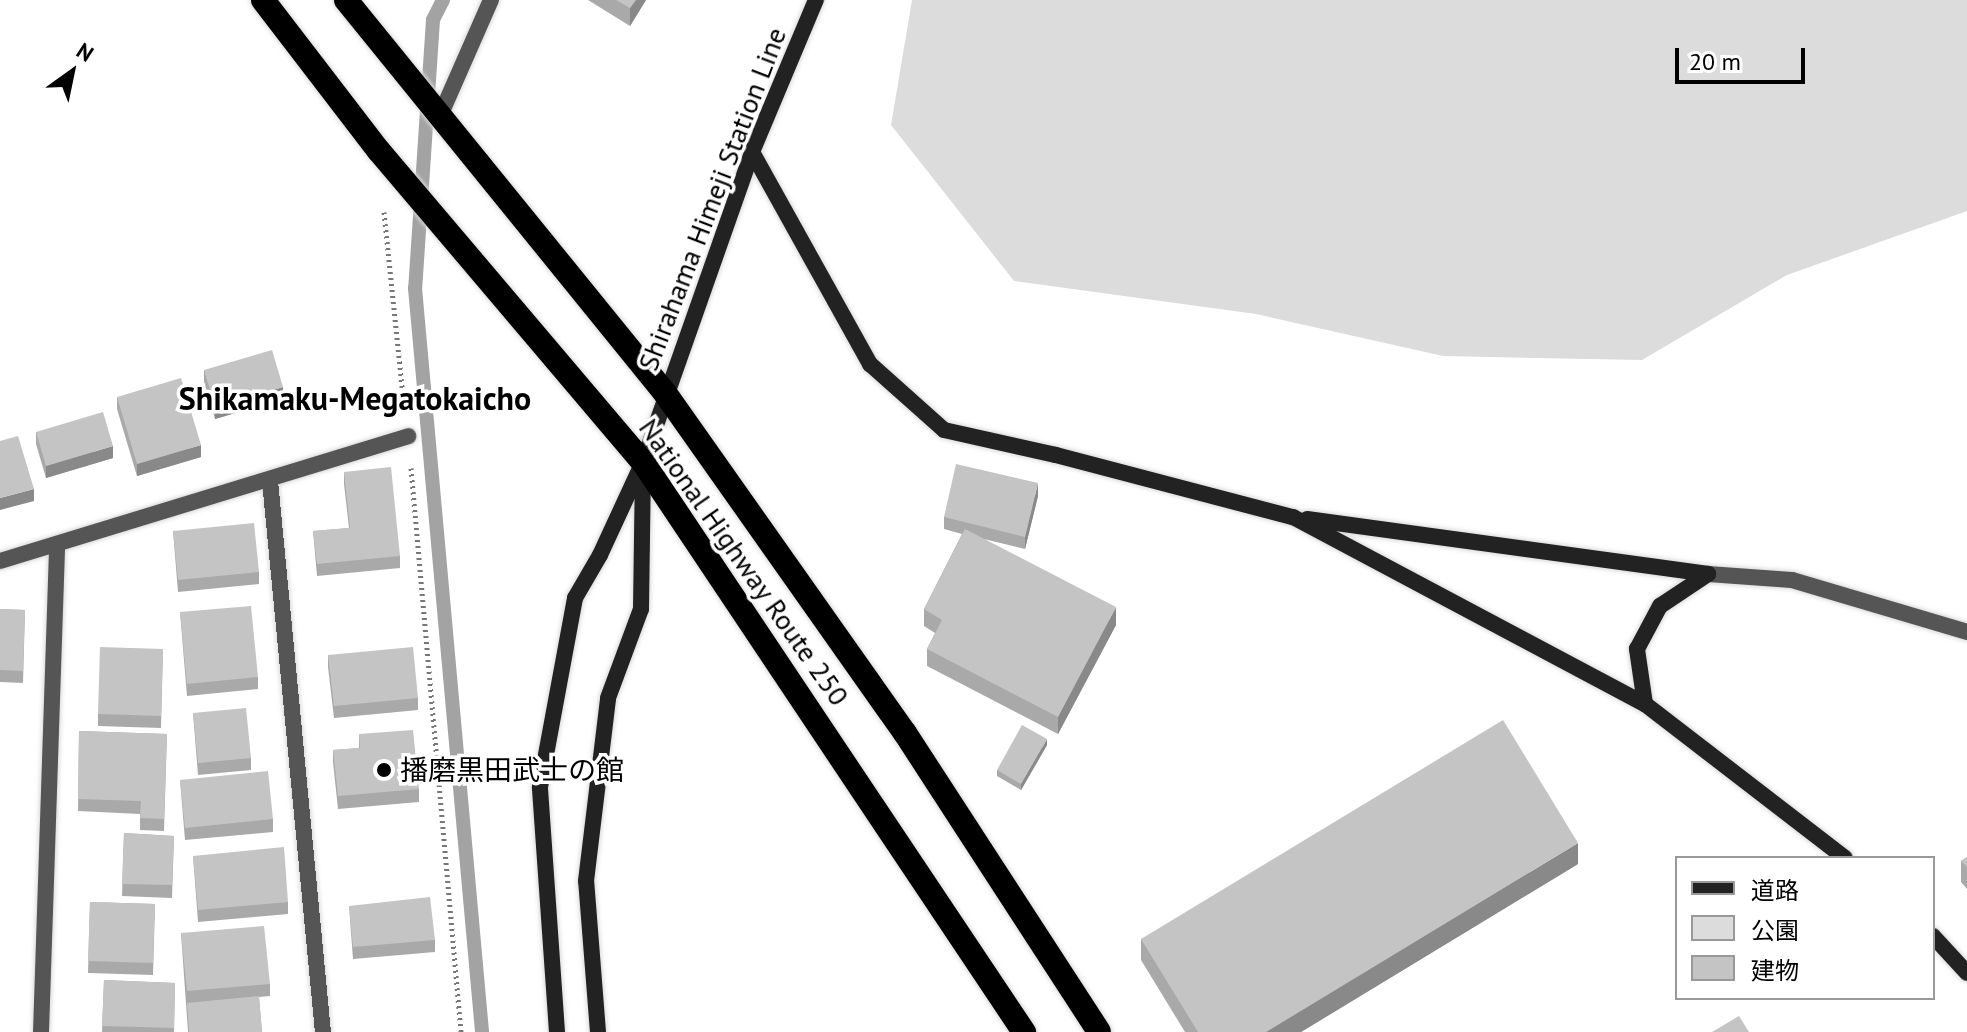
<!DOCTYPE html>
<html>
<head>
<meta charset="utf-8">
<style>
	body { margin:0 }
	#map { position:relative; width:1967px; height:1032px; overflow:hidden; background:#fff; font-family:"PT Sans","Noto Sans JP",sans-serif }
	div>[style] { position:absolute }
	.green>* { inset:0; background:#dcdcdc }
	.stream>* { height:14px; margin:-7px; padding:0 7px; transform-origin:7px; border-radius:7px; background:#a3a3a3 }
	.path>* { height:5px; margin-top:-2.5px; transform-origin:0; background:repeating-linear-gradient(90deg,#777 0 2px,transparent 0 6px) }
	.roads { filter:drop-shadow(0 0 2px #dbdbdb) drop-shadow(0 0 2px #dbdbdb) }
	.lane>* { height:16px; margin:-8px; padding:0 8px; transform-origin:8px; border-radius:8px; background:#555 }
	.street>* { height:16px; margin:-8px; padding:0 8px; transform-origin:8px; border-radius:8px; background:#555 }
	.secondary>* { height:16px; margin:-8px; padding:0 8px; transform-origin:8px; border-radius:8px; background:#222 }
	.highway>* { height:24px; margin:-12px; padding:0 12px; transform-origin:12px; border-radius:12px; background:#000 }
	.wall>* { inset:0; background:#a9a9a9 }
	.shaded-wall>* { inset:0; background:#898989 }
	.building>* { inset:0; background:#c4c4c4 }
	.dots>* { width:22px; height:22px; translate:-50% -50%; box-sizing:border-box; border:4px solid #fff; border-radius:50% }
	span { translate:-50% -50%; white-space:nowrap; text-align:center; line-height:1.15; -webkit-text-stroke:7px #fff; paint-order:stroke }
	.street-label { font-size:28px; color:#000 }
	.poi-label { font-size:28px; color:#000 }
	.left { translate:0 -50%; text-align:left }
	.quarter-label { font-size:32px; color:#000; font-weight:700 }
	.legend { position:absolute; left:1675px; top:856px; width:260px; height:144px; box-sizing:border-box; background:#fff; border:2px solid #999; margin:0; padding:10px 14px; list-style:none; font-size:24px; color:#000 }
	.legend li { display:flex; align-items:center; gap:16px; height:40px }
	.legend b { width:40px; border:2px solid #999 }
	.north { position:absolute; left:32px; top:32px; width:80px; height:80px; -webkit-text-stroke:6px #fff; paint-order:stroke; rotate:33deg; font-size:22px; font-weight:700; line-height:32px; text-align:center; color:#000 }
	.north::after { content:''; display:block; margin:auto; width:28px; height:36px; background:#000; clip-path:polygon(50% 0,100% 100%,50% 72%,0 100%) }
	.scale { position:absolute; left:1675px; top:48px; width:130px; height:36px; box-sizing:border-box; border:4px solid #000; border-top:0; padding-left:10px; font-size:24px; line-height:28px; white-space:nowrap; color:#000; -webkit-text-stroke:6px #fff; paint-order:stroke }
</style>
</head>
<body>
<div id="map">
	<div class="green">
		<div style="clip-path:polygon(912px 0,1967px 0,1967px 211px,1787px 275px,1642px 360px,1443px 356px,1256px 314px,1014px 281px,891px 125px)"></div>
	</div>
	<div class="stream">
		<div style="left:443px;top:0;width:22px;rotate:117deg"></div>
		<div style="left:433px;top:20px;width:269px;rotate:93.8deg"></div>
		<div style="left:415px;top:288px;width:747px;rotate:84.85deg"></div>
	</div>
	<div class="path">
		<div style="left:384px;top:212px;width:195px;rotate:84.1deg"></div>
		<div style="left:411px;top:468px;width:566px;rotate:84.93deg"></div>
	</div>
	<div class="roads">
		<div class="lane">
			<div style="left:440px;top:116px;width:127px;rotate:-66.3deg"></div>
		</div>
		<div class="street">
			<div style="left:270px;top:481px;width:554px;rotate:84.51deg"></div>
			<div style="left:0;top:561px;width:427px;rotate:-17deg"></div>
			<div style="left:1708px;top:574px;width:84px;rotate:4.1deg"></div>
			<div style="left:1792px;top:580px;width:183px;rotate:16.5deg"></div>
			<div style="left:41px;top:1032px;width:488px;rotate:-88.1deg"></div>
		</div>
		<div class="secondary">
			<div style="left:752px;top:152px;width:243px;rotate:60.9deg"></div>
			<div style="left:870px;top:364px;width:99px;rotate:41.7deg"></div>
			<div style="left:944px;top:430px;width:115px;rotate:12.6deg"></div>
			<div style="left:1056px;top:455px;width:245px;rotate:14.7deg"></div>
			<div style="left:1293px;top:517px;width:399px;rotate:28deg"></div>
			<div style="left:1645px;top:704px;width:252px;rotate:37.6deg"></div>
			<div style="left:1307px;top:519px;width:405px;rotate:7.8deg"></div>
			<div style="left:1645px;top:704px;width:56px;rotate:-98.3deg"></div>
			<div style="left:1637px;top:649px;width:49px;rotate:-61.9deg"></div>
			<div style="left:1660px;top:606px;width:58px;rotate:-33.7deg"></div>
			<div style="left:1933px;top:936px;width:50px;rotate:47.4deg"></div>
			<div style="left:557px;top:1032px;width:246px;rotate:-94deg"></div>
			<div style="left:540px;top:787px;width:192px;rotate:-79.5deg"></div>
			<div style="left:575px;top:598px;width:50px;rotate:-59.8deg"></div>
			<div style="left:600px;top:555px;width:102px;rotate:-65.2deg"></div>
			<div style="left:643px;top:462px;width:329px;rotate:-70.6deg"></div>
			<div style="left:752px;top:152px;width:165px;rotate:-67.2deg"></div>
			<div style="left:598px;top:1032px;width:151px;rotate:-94.5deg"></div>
			<div style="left:586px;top:881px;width:184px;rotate:-83.1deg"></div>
			<div style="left:608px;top:698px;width:95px;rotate:-69.7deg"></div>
			<div style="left:641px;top:609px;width:141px;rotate:-89.2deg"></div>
		</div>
		<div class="highway">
			<div style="left:263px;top:0;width:190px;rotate:52.5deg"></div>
			<div style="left:379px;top:151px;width:408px;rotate:49.7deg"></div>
			<div style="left:643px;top:462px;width:686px;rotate:56.24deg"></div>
			<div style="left:346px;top:0;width:506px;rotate:50.93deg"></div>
			<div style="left:665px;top:393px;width:416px;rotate:54.8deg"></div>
			<div style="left:905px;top:733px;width:356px;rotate:57deg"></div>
		</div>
	</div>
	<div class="wall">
		<div style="clip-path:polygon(588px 0,646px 0,630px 26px)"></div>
		<div style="clip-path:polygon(204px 370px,283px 399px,215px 419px,204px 382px)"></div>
		<div style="clip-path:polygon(117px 397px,201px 457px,137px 476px,117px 409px)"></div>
		<div style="clip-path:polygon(36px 432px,113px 458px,46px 478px,36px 444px)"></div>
		<div style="clip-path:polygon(344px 472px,400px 556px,400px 568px,317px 576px,313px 531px,349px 528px,344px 484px)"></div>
		<div style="clip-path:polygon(1038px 496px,1025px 549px,984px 539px,1116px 625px,1058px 734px,927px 666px,927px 649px,935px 633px,924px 626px,924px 609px,962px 534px,944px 529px,944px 517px)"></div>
		<div style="clip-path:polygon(173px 531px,259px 572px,259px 584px,178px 592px)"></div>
		<div style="clip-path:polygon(0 609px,25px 610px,23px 683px,0 682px)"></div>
		<div style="clip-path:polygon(180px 612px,258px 677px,258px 689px,187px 696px)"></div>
		<div style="clip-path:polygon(163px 649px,161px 728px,98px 726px,98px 714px)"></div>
		<div style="clip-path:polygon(328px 655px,418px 698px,418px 710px,334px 718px,328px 667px)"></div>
		<div style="clip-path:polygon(193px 713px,251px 758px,251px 770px,198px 775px)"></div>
		<div style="clip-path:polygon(79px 731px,167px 734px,164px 831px,140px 830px,140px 814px,78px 811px)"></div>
		<div style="clip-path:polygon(359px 734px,419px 789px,419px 802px,338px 809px,333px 762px,333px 750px,359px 748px)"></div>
		<div style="clip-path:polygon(1047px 745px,1021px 790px,997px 776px,997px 770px)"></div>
		<div style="clip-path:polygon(180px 780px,273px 819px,273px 832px,185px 840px)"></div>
		<div style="clip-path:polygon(124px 833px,174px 836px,172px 898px,122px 896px)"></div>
		<div style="clip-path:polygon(193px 856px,288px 902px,288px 914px,198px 922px)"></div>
		<div style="clip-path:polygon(1967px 857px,1967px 889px,1961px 882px,1961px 861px)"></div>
		<div style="clip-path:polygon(1578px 864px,1301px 1032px,1185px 1032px,1141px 960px,1141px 939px)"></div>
		<div style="clip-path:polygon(90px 902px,155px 904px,153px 975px,88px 973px)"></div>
		<div style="clip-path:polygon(349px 906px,435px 940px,435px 952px,353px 959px)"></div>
		<div style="clip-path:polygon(181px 933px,270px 984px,270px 996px,259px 997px,262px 1032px,188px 1032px)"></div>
		<div style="clip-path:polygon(104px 980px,175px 983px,174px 1032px,102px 1032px)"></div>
	</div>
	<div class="shaded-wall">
		<div style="clip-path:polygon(636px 0,646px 0,630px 26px,630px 8px)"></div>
		<div style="clip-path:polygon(283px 387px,283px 399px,215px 419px,215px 407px)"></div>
		<div style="clip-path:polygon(201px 445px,201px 457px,137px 476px,137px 464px)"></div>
		<div style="clip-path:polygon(113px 446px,113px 458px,46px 478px,46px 466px)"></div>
		<div style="clip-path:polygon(1038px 483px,1038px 496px,1025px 549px,1025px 537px)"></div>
		<div style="clip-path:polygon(34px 489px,34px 501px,0 510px,0 498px)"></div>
		<div style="clip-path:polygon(1116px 607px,1116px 625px,1058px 734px,1058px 717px)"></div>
		<div style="clip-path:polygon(1047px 739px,1047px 745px,1021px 790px,1021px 784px)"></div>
		<div style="clip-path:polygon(1578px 843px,1578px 864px,1301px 1032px,1266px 1032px)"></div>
	</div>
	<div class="building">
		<div style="clip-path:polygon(616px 0,636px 0,630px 8px)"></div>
		<div style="clip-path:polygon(272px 350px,283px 387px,215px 407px,204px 370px)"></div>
		<div style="clip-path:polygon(181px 378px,201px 445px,137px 464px,117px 397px)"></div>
		<div style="clip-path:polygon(103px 412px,113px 446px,46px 466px,36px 432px)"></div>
		<div style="clip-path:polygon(18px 436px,34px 489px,0 498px,0 441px)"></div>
		<div style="clip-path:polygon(956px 464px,1038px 483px,1025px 537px,944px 517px)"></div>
		<div style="clip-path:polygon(391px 467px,400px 556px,317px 564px,313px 531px,350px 528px,344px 472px)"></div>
		<div style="clip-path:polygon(254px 523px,259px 572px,178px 580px,173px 531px)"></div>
		<div style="clip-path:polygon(965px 529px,1116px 607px,1058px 717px,927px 649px,942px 620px,924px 609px)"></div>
		<div style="clip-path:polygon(251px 606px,258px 677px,187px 684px,180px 612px)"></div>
		<div style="clip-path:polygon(0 609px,25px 610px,23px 671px,0 670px)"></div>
		<div style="clip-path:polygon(100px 647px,163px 649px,161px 716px,98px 714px)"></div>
		<div style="clip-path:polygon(413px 647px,418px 698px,334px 706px,328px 655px)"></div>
		<div style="clip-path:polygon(246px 708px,251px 758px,198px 763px,193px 713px)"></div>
		<div style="clip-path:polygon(1503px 720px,1578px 843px,1266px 1032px,1198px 1032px,1141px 939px)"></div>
		<div style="clip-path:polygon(1022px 725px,1047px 739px,1021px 784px,997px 770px)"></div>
		<div style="clip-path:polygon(413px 730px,419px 789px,338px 796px,333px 750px,360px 748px,359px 734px)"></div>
		<div style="clip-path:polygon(79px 731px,167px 734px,164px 819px,140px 818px,141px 801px,78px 799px)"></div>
		<div style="clip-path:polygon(268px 771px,273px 819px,185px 828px,180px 780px)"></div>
		<div style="clip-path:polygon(124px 833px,174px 836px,172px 885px,122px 884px)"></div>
		<div style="clip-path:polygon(284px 847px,288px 902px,198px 910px,193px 856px)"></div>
		<div style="clip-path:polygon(1967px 857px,1967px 867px,1961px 861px)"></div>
		<div style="clip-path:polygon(430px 897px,435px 940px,353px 947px,349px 906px)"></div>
		<div style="clip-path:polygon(90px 902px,155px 904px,153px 963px,88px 961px)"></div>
		<div style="clip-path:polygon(264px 926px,270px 984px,187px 991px,181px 933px)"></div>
		<div style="clip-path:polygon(104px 980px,175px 983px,174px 1028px,102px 1026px)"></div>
		<div style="clip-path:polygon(259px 996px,262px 1032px,189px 1032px,187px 1003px)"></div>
		<div style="clip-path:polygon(1739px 1016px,1749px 1032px,1712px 1032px)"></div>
	</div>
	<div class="dots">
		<div style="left:384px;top:770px;background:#000"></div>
	</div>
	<div class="street-label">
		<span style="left:712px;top:199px;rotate:-69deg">Shirahama Himeji Station Line</span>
		<span style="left:744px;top:562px;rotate:55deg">National Highway Route 250</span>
	</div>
	<div class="poi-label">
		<span class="left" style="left:400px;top:770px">播磨黒田武士の館</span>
	</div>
	<div class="quarter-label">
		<span style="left:355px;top:398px">Shikamaku-Megatokaicho</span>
	</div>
	<ul class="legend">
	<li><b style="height:10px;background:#222"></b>道路</li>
	<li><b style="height:22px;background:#dcdcdc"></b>公園</li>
	<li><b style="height:22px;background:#c4c4c4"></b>建物</li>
	</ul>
	<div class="north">N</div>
	<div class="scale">20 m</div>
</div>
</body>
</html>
